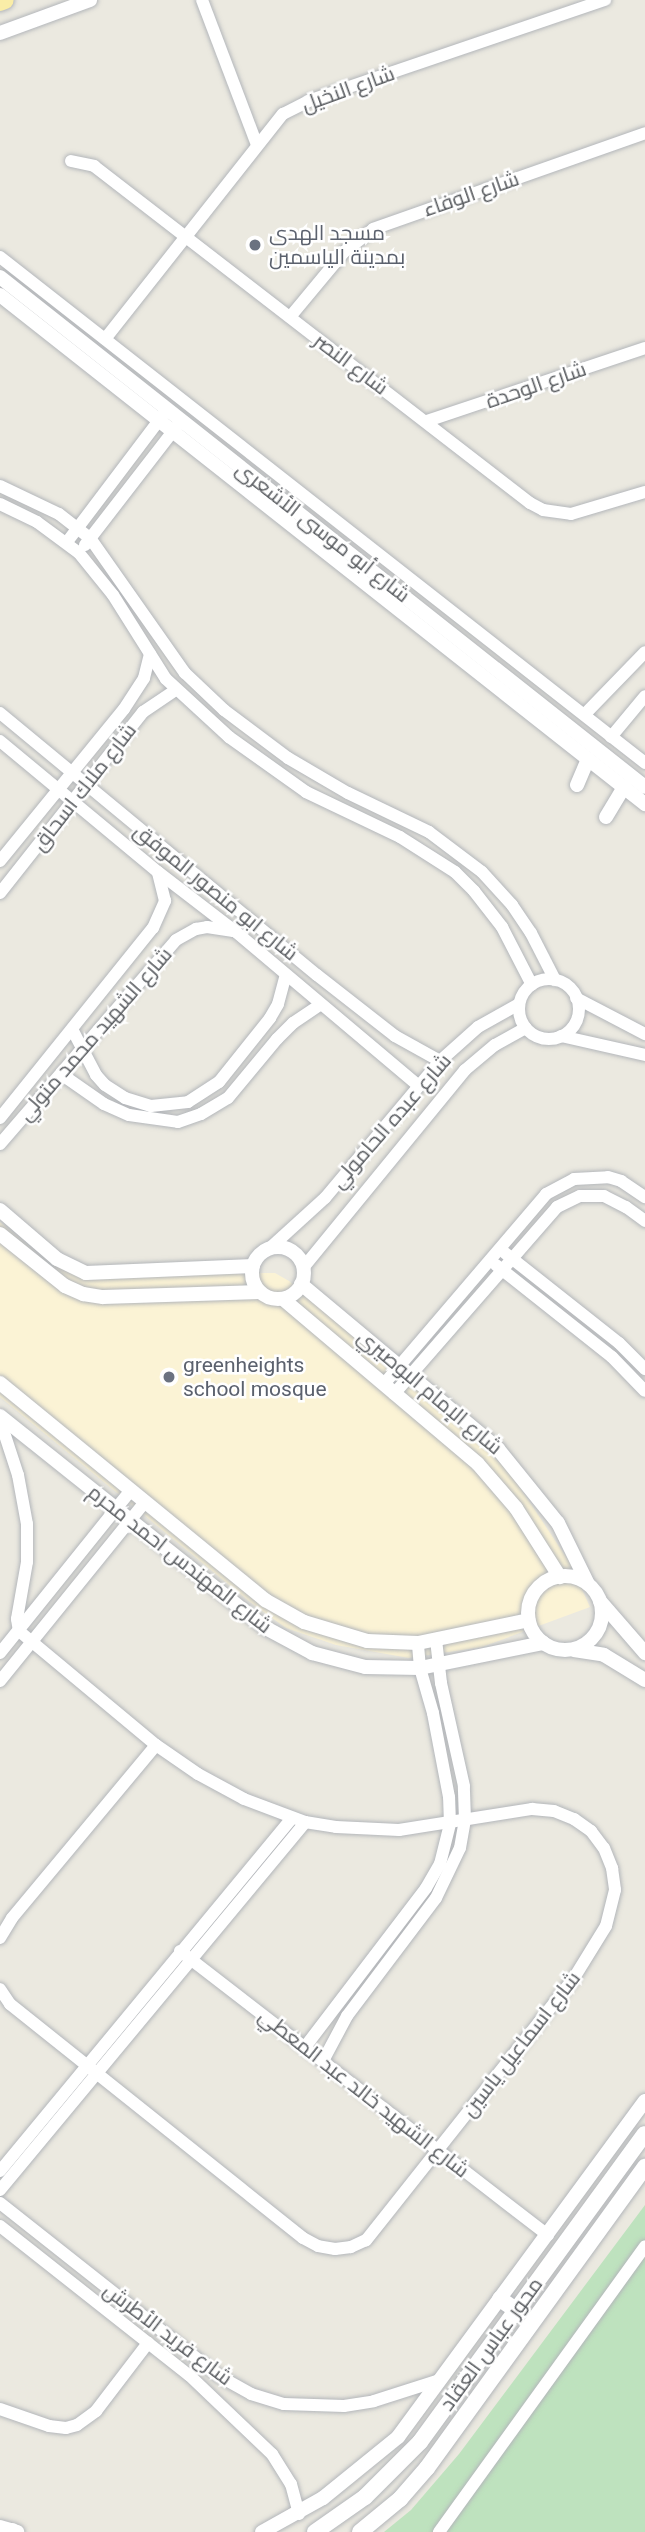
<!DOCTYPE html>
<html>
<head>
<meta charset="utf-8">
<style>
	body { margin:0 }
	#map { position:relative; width:645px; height:2532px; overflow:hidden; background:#ebe9e0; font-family:Roboto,Cairo,sans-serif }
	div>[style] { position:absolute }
	.commercial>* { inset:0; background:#fbf3d5 }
	.green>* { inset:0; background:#bee2be }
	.roads { filter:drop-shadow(0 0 2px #b3b6ba) drop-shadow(0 0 2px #b3b6ba) }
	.minor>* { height:12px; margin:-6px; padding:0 6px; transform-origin:6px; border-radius:6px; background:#fff }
	.minor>.ring { margin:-6px; padding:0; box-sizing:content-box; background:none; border:12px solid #fff; border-radius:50% }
	.tertiary>* { height:14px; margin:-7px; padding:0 7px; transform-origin:7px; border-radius:7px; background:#fff }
	.tertiary>.ring { margin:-7px; padding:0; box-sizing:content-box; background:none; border:14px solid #fff; border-radius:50% }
	.secondary>* { height:16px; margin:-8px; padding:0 8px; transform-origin:8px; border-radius:8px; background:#fff }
	.primary>* { height:18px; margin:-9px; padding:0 9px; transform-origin:9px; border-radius:9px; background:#faeda7 }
	.dots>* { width:19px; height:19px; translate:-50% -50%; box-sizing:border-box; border:4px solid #fff; border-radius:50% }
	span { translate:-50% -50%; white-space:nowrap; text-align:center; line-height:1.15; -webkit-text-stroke:5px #fff; paint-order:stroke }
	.street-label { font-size:21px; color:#595c60 }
	.worship-label { font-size:21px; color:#5b616d }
	.left { translate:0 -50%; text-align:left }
</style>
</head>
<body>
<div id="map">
	<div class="commercial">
		<div style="clip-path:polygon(0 1222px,48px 1261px,87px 1278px,260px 1273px,275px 1273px,289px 1281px,406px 1377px,509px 1471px,570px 1563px,590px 1607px,482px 1647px,409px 1658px,336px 1645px,286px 1628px,250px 1602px,0 1397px)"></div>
	</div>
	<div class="green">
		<div style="clip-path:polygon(645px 2205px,645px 2532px,384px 2532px,411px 2510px,459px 2454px)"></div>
	</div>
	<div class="roads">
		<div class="minor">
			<div style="left:202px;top:0;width:155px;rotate:69.2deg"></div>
			<div style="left:71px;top:161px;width:24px;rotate:12deg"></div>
			<div style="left:94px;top:166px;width:551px;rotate:37.7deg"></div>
			<div style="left:530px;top:503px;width:15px;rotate:28deg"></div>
			<div style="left:543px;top:510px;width:28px;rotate:8deg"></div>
			<div style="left:571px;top:514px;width:77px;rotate:-16.6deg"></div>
			<div style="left:0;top:257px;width:820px;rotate:38.11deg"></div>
			<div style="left:290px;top:317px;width:85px;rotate:-50.3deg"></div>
			<div style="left:344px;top:252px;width:37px;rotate:-38deg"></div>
			<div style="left:373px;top:229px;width:288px;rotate:-19.4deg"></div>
			<div style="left:105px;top:339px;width:287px;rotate:-51.7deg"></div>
			<div style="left:283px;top:114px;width:28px;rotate:-27deg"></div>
			<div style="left:308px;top:101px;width:314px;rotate:-18.8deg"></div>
			<div style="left:427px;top:421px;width:230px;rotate:-18.5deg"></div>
			<div style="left:0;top:486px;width:65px;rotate:25.4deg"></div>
			<div style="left:59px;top:514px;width:39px;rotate:38deg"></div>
			<div style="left:90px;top:538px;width:165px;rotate:54.9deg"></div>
			<div style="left:185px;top:673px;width:54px;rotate:43.5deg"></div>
			<div style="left:224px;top:710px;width:80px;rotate:36.9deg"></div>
			<div style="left:288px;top:758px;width:69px;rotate:30.3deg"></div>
			<div style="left:348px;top:793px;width:90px;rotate:25.7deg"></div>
			<div style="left:429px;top:832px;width:66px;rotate:37deg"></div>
			<div style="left:482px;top:872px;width:45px;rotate:47.7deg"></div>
			<div style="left:512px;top:905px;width:34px;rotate:56deg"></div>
			<div style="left:531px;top:933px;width:53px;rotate:62.9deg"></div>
			<div style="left:0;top:504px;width:41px;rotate:25.9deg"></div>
			<div style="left:37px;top:522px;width:52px;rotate:36.4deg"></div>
			<div style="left:79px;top:553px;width:54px;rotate:51deg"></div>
			<div style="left:113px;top:595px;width:99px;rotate:57.8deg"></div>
			<div style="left:166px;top:679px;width:86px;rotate:42.6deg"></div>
			<div style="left:229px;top:737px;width:95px;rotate:35.5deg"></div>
			<div style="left:306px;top:792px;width:104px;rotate:25.6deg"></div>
			<div style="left:400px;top:837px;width:65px;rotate:32.5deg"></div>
			<div style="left:455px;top:872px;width:27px;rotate:45deg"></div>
			<div style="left:474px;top:891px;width:46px;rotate:52.1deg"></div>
			<div style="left:502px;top:927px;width:65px;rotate:62.7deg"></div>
			<div style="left:67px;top:542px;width:159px;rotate:-52.9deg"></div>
			<div style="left:85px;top:545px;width:150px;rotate:-52.3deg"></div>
			<div style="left:0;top:713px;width:411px;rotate:39.6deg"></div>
			<div style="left:317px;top:975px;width:99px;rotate:38deg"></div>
			<div style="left:395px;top:1036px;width:51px;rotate:29.1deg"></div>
			<div style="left:585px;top:714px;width:86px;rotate:-45.9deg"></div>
			<div style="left:611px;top:737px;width:53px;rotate:-50.3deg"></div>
			<div style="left:0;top:741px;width:205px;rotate:39.7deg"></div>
			<div style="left:158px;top:872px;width:98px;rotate:37.6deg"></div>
			<div style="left:236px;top:932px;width:238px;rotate:40.1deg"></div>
			<div style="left:0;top:861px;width:196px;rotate:-50.8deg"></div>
			<div style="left:124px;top:709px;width:37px;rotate:-57deg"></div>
			<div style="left:144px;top:678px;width:25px;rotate:-76deg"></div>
			<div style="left:0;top:893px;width:231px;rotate:-51.7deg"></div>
			<div style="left:143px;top:712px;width:40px;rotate:-34deg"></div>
			<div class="ring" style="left:519px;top:979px;width:48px;height:48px"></div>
			<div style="left:576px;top:998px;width:78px;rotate:27.6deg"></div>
			<div style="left:72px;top:1029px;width:52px;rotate:62.4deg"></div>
			<div style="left:96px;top:1075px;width:13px;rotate:48deg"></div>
			<div style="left:105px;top:1085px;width:24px;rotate:33deg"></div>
			<div style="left:125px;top:1098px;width:27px;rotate:17deg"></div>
			<div style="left:151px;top:1106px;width:37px;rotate:-6deg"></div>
			<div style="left:188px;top:1102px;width:37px;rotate:-33deg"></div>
			<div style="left:219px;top:1082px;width:82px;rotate:-51.4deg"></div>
			<div style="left:270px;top:1018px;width:16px;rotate:-60deg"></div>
			<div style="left:278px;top:1004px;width:30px;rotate:-75deg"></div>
			<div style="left:561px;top:1036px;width:86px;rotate:12.7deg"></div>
			<div style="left:61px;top:1074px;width:52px;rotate:34.9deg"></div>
			<div style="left:104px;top:1104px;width:27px;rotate:24deg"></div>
			<div style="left:129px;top:1115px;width:49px;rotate:8.1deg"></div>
			<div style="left:178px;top:1122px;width:24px;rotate:-19deg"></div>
			<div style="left:201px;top:1114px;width:31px;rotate:-31deg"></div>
			<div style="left:228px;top:1098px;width:77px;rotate:-50.3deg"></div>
			<div style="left:277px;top:1039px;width:23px;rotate:-45deg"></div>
			<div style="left:293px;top:1023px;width:32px;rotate:-34deg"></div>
			<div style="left:0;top:1118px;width:244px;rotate:-51.2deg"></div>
			<div style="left:153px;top:928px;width:30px;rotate:-66deg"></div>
			<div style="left:165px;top:901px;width:29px;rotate:-104deg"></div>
			<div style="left:0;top:1144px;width:269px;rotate:-49.2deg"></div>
			<div style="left:176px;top:940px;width:23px;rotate:-29deg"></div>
			<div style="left:196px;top:929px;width:11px;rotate:-10deg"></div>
			<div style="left:207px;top:927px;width:25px;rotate:9deg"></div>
			<div style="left:270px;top:1248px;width:74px;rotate:-42.3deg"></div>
			<div style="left:325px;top:1198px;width:179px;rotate:-50deg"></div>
			<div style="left:440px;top:1061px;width:51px;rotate:-41.8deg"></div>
			<div style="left:478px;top:1027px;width:47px;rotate:-29.3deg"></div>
			<div style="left:505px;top:1253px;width:145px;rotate:38.3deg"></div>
			<div style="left:619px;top:1343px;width:37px;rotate:45deg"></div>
			<div style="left:496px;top:1265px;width:148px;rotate:38.4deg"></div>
			<div style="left:612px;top:1357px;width:47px;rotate:45.9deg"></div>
			<div style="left:303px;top:1268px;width:256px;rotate:-50.7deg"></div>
			<div style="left:465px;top:1070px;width:39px;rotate:-40deg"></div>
			<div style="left:495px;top:1045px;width:35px;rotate:-29deg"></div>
			<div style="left:384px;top:1384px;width:250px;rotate:-49.5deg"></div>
			<div style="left:546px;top:1194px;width:32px;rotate:-28deg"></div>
			<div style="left:574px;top:1179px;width:34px;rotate:-3deg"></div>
			<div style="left:608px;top:1177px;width:14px;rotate:17deg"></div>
			<div style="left:621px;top:1181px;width:29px;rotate:34deg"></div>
			<div style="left:394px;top:1394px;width:248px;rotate:-48.9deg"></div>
			<div style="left:557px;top:1207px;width:25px;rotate:-26deg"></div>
			<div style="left:580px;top:1196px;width:24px"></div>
			<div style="left:604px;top:1196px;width:25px;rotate:27deg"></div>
			<div style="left:626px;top:1207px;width:24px;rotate:36deg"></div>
			<div style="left:0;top:1420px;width:58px;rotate:71.9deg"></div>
			<div style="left:18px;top:1475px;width:50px;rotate:79.6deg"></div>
			<div style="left:27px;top:1524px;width:38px;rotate:90deg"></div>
			<div style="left:27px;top:1562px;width:58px;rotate:100deg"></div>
			<div style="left:17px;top:1619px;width:12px;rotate:81deg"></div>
			<div style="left:19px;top:1631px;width:178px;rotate:39.8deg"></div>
			<div style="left:156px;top:1745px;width:51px;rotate:34.6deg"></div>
			<div style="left:198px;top:1774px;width:52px;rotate:28.5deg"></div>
			<div style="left:244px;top:1799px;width:65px;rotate:20.7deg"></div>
			<div style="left:305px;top:1822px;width:31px;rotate:9deg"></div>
			<div style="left:336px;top:1827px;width:63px;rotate:2.7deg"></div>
			<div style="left:399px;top:1830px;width:135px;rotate:-9deg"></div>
			<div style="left:532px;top:1809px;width:22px;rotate:5deg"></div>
			<div style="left:554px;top:1811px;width:22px;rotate:22deg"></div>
			<div style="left:574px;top:1819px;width:21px;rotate:35deg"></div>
			<div style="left:591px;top:1831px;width:21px;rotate:53deg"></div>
			<div style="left:604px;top:1848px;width:22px;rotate:68deg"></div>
			<div style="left:612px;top:1868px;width:22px;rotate:82deg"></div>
			<div style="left:615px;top:1890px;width:37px;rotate:104deg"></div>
			<div style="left:606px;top:1926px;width:61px;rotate:121.6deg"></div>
			<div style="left:574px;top:1978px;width:335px;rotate:128.4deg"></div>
			<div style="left:366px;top:2240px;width:17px;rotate:155deg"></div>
			<div style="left:351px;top:2247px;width:16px;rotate:173deg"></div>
			<div style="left:335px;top:2249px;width:17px;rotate:-170deg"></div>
			<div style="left:318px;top:2246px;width:17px;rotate:-152deg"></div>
			<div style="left:303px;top:2238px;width:375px;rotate:-141.4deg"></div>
			<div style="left:10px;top:2004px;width:18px;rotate:-124deg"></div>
			<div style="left:0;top:1653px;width:209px;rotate:-51.2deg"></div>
			<div style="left:0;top:1681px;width:230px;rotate:-51deg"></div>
			<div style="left:0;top:1938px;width:23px;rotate:-59deg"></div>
			<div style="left:12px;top:1918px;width:225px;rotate:-50.2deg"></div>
			<div style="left:180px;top:1951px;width:465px;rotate:37.7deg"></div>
			<div style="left:305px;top:2047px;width:200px;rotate:-52.7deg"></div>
			<div style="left:426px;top:1888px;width:28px;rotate:-60deg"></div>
			<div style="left:440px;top:1864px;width:41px;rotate:-76deg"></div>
			<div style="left:450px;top:1824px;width:27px;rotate:-92deg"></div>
			<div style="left:449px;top:1797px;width:86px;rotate:-100.8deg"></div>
			<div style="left:433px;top:1713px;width:47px;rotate:-106.1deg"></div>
			<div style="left:420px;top:1668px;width:25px;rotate:-95deg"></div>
			<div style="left:323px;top:2061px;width:51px;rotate:-61.9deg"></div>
			<div style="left:347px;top:2016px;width:148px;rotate:-53deg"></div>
			<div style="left:436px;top:1898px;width:55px;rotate:-64.4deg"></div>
			<div style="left:460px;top:1848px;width:28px;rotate:-80deg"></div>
			<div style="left:465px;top:1820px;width:34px;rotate:-92deg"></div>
			<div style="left:464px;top:1786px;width:106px;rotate:-102.6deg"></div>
			<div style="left:441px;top:1683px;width:43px;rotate:-96.6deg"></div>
			<div style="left:0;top:2171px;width:458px;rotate:-50.4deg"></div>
			<div style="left:0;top:2190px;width:478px;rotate:-50.3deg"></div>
			<div style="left:0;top:2203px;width:279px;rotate:38.3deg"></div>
			<div style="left:219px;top:2376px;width:37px;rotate:29deg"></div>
			<div style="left:251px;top:2394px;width:34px;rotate:17deg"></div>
			<div style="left:284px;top:2404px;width:60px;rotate:1.9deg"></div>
			<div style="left:344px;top:2406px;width:30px;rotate:-9deg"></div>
			<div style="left:374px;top:2401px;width:69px;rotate:-17.7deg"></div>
			<div style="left:0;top:2226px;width:241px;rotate:38.3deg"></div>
			<div style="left:189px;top:2375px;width:115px;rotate:43.6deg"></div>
			<div style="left:272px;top:2454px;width:36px;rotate:58deg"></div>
			<div style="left:291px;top:2484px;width:31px;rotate:75deg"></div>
			<div style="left:0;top:2409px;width:52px;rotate:19.1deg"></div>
			<div style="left:49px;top:2426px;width:17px;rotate:7deg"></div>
			<div style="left:66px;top:2428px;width:11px;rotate:-15deg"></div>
			<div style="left:77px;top:2425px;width:24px;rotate:-36deg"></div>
			<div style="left:96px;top:2411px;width:86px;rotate:-52.6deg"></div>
			<div style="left:439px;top:2532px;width:352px;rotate:-54.2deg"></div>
		</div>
		<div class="tertiary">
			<div style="left:0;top:33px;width:96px;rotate:-20.1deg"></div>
			<div style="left:0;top:277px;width:822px;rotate:38.33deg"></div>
			<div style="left:0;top:295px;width:822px;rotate:38.28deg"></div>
			<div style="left:577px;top:785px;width:28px;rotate:-67deg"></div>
			<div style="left:606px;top:817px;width:35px;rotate:-59deg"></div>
			<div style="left:0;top:1210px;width:75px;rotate:40.7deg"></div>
			<div style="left:57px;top:1259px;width:32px;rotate:26deg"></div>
			<div style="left:86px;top:1273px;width:167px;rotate:-2.4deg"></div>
			<div style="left:0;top:1234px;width:83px;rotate:38.7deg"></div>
			<div style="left:65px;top:1286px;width:20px;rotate:24deg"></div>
			<div style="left:83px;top:1294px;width:20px;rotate:9deg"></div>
			<div style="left:103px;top:1297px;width:157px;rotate:-1.8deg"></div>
			<div class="ring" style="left:252px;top:1247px;width:38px;height:38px"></div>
			<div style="left:301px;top:1284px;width:257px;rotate:39.9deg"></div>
			<div style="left:498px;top:1449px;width:95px;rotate:51deg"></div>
			<div style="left:558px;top:1523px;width:68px;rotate:63.8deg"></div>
			<div style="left:283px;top:1299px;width:255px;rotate:40.2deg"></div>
			<div style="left:478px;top:1464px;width:58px;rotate:49.2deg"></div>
			<div style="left:516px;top:1508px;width:82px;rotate:57.5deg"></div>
			<div style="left:0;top:1383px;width:343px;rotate:39.3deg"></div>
			<div style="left:265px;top:1600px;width:45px;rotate:29.4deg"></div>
			<div style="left:304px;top:1622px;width:66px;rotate:16.8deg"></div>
			<div style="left:367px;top:1641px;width:51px;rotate:2.2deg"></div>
			<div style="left:418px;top:1643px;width:113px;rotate:-11.7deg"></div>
			<div style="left:0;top:1416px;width:338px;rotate:38.6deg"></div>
			<div style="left:264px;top:1627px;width:55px;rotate:28.4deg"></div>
			<div style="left:312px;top:1653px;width:55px;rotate:14.8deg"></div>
			<div style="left:365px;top:1667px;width:55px;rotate:1deg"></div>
			<div style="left:420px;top:1668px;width:126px;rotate:-11.5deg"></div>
			<div class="ring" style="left:528px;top:1576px;width:60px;height:60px"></div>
			<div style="left:600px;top:1601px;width:69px;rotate:49.1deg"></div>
			<div style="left:574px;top:1650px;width:30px;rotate:9deg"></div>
			<div style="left:604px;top:1655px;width:48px;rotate:31.4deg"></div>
			<div style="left:0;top:2527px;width:18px;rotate:16deg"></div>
			<div style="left:262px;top:2532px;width:70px;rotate:-29.1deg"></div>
			<div style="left:323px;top:2498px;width:97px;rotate:-39.1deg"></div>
			<div style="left:398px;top:2437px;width:417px;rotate:-53.7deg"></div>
		</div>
		<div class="secondary">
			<div style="left:500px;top:2299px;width:19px;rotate:35deg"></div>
			<div style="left:12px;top:2532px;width:1px;rotate:-90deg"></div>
			<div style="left:315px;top:2532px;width:61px;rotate:-35deg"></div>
			<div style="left:365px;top:2497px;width:78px;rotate:-45deg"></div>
			<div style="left:420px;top:2442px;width:381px;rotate:-53.9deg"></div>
			<div style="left:360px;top:2532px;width:52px;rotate:-39.5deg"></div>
			<div style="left:400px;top:2499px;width:41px;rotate:-48.9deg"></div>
			<div style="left:427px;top:2468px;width:372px;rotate:-54.1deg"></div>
		</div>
		<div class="primary">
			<div style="left:0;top:2px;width:5px;rotate:-22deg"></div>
		</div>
	</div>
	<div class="dots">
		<div style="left:255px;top:245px;background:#6b7280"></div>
		<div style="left:169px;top:1377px;background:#6b7280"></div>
	</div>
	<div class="street-label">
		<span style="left:348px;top:89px;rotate:-20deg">شارع النخيل</span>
		<span style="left:471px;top:194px;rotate:-19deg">شارع الوفاء</span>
		<span style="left:351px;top:364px;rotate:37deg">شارع النصر</span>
		<span style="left:536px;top:385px;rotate:-19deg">شارع الوحدة</span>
		<span style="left:323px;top:532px;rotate:38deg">شارع أبو موسى الأشعرى</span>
		<span style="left:84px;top:787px;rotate:-52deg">شارع ملاك اسحاق</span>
		<span style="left:216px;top:892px;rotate:39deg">شارع ابو منصور الموفق</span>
		<span style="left:95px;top:1034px;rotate:-49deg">شارع الشهيد محمد متولي</span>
		<span style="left:391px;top:1121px;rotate:-49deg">شارع عبده الحامولي</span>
		<span style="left:430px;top:1392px;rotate:40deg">شارع الإمام البوصيري</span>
		<span style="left:180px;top:1559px;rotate:38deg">شارع المهندس احمد محرم</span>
		<span style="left:521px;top:2044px;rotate:-52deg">شارع اسماعيل ياسين</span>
		<span style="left:364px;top:2093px;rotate:38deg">شارع الشهيد خالد عبد المعطي</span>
		<span style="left:168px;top:2334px;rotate:37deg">شارع فريد الأطرش</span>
		<span style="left:491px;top:2344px;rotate:-54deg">محور عباس العقاد</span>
	</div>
	<div class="worship-label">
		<span class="left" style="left:269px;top:245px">مسجد الهدى<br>بمدينة الياسمين</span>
		<span class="left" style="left:183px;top:1377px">greenheights<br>school mosque</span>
	</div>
</div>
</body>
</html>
